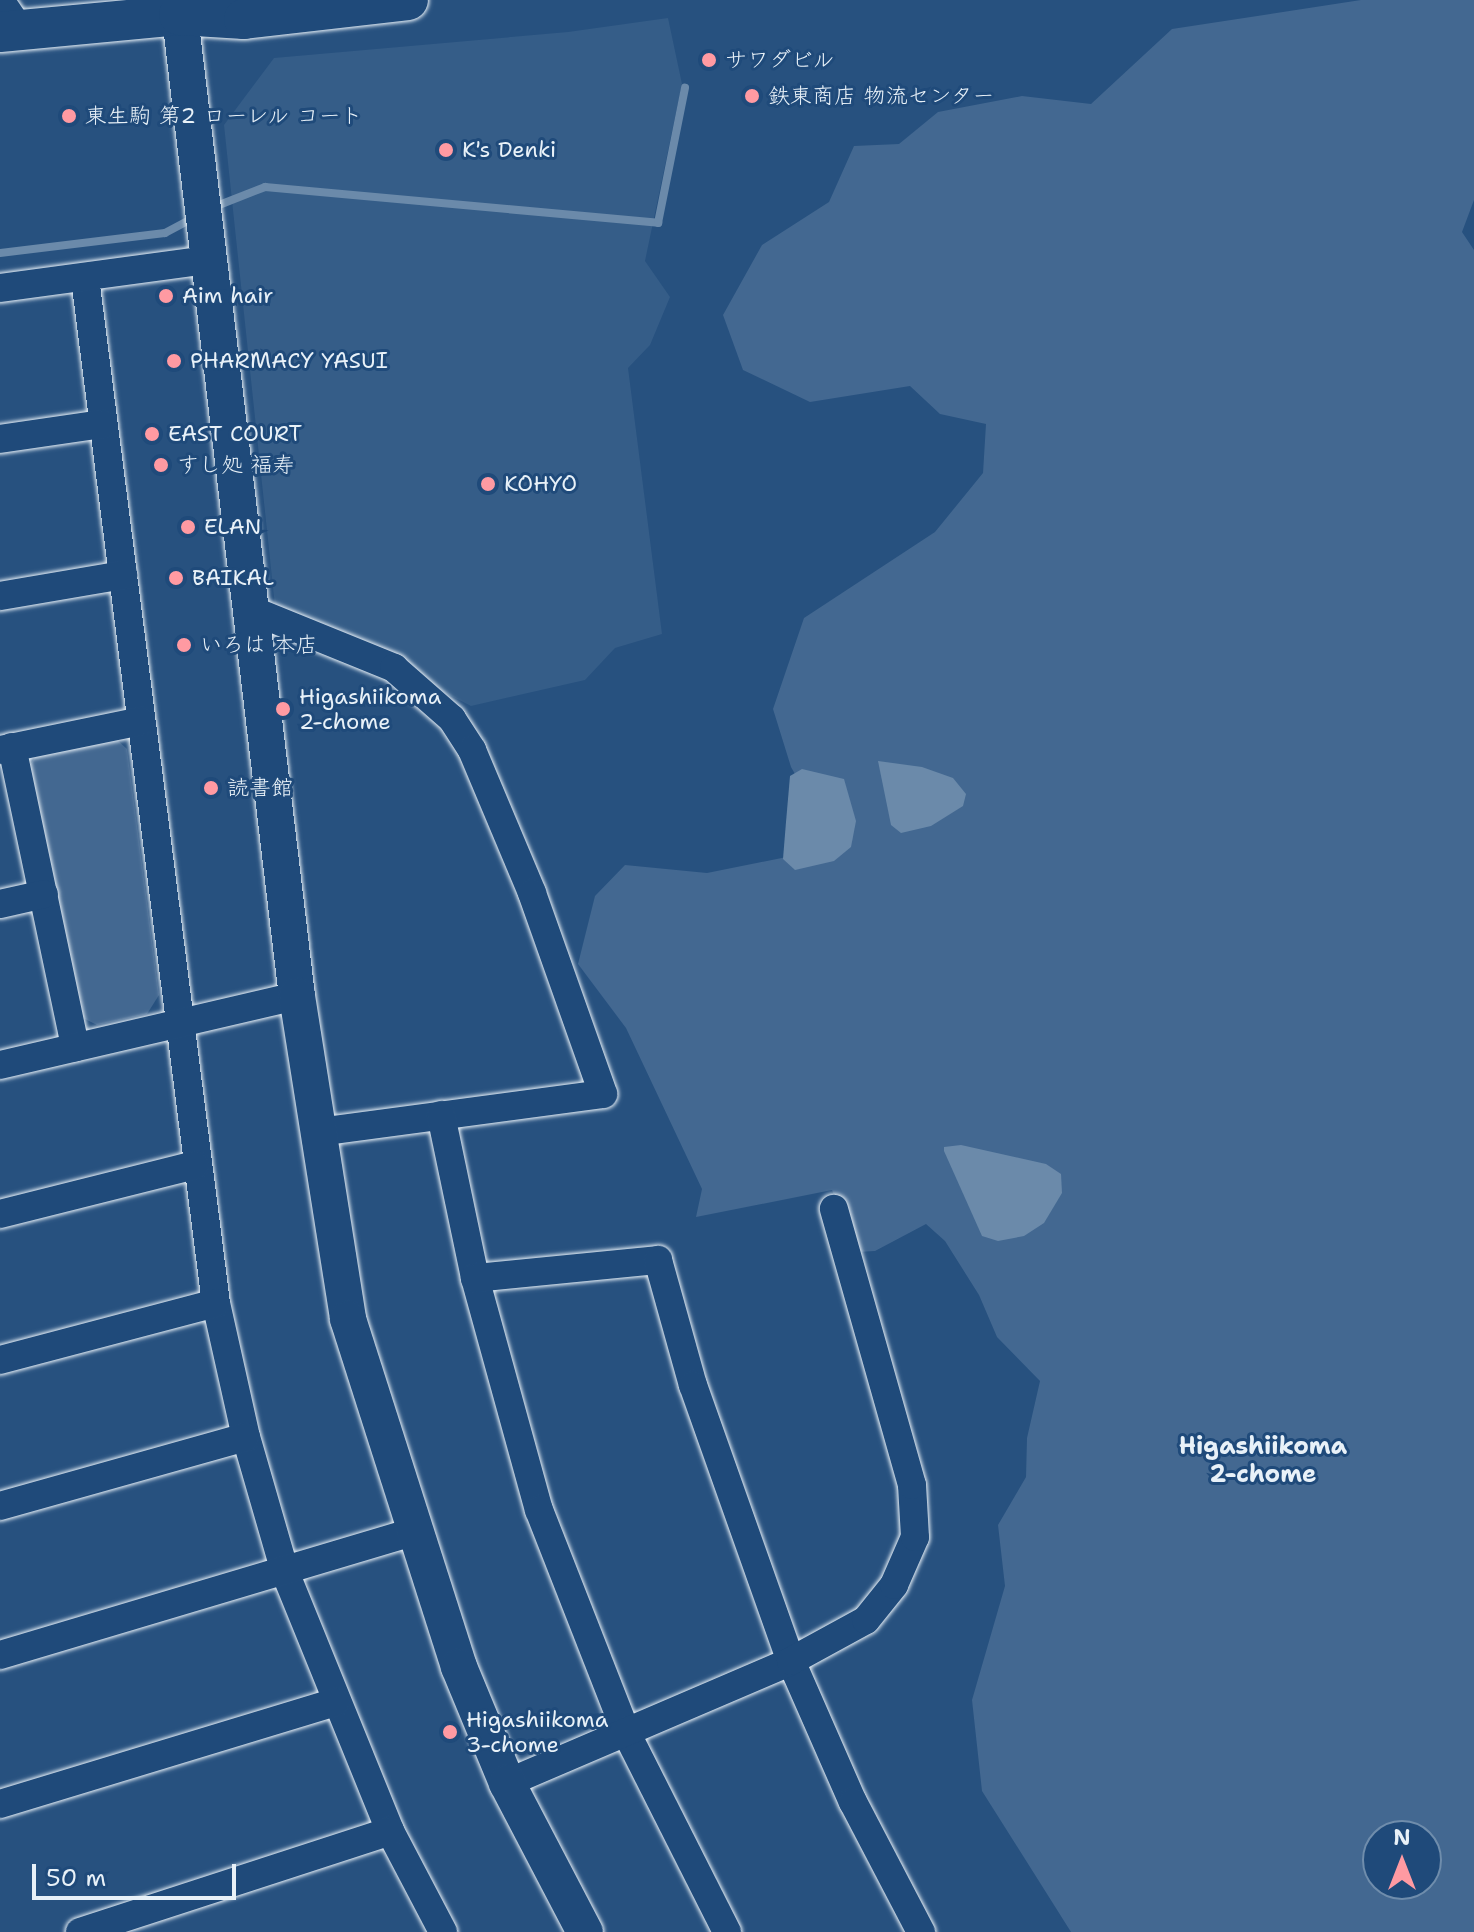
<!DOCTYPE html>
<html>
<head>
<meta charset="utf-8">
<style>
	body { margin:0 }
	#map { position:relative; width:1474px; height:1932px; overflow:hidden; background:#27517f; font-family:"Shantell Sans","Klee One",sans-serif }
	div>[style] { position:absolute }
	.built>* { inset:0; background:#355d88 }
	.green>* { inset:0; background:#436891 }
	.water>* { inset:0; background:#6b8aaa }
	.stream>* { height:8px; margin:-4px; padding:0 4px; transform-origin:4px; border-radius:4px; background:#6b8aaa }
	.roads { filter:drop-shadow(0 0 2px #e8f1f8) drop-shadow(0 0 2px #e8f1f8) }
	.minor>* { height:28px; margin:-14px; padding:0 14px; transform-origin:14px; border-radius:14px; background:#1f4a7a }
	.tertiary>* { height:36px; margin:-18px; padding:0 18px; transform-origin:18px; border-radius:18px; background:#1f4a7a }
	.secondary>* { height:40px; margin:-20px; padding:0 20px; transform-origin:20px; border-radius:20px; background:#1f4a7a }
	.dots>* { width:22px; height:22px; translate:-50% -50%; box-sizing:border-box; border:4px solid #1f4a7a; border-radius:50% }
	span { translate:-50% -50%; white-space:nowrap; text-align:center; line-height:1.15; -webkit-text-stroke:6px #1f4a7a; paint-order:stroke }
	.poi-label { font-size:22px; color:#e8f1f8 }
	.left { translate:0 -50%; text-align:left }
	.neighbourhood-label { font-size:24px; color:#e8f1f8; font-weight:700 }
	.north { position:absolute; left:1362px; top:1820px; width:80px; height:80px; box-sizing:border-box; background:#1f4a7a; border:2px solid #6f8dac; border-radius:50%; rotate:0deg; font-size:22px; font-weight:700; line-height:32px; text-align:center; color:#e8f1f8 }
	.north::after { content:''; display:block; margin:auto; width:28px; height:36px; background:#ff9aa2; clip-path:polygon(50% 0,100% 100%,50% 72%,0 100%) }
	.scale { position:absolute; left:32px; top:1864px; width:204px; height:36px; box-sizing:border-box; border:4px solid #e8f1f8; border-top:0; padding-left:10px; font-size:24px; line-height:28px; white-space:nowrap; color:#e8f1f8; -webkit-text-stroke:6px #1f4a7a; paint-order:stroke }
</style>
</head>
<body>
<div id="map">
	<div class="built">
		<div style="clip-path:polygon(668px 18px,682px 84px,645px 261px,670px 297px,650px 345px,628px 368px,662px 634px,615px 648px,585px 680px,471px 706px,275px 606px,224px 125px,274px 58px,568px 32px)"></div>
	</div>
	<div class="green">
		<div style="clip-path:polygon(evenodd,1361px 0,1474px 0,1474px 200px,1462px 232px,1474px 250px,1474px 1932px,1071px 1932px,982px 1791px,972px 1700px,1005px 1586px,998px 1525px,1026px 1477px,1027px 1438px,1040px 1381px,997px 1337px,979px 1295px,945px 1241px,926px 1224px,875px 1251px,857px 1252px,832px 1190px,696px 1217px,702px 1189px,626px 1028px,578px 964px,595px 896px,625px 865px,707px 873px,836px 847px,791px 767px,773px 709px,804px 618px,935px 532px,983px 473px,986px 424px,940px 414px,910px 386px,810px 402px,743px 370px,723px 315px,762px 245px,829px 202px,854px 146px,899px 144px,938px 112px,1022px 96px,1091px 104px,1172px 29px,1361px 0,1378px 1836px,1426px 1836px,1426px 1884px,1378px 1884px,1378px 1836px)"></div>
		<div style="clip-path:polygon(115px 738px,127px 749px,159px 995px,147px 1014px,97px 1025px,83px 1018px,28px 768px,38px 753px)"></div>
	</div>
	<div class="water">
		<div style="clip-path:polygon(878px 761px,922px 767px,953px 778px,966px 794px,963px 806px,931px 826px,901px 833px,891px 825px)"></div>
		<div style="clip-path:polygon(802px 769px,844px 779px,856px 821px,851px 847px,834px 861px,795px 870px,783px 859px,786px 822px,790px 776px)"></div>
		<div style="clip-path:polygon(961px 1145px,1046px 1164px,1061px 1174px,1062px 1193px,1044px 1223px,1024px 1236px,998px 1241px,982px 1236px,944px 1151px,944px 1147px)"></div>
	</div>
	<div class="stream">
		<div style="left:214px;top:207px;width:55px;rotate:-21.4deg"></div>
		<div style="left:265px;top:187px;width:395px;rotate:5.2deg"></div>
		<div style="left:658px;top:223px;width:138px;rotate:-78.7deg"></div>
		<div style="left:0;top:253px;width:166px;rotate:-6.9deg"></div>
		<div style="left:165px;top:233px;width:34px;rotate:-28deg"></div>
	</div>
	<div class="roads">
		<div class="minor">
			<div style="left:0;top:0;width:36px;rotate:56deg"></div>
			<div style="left:85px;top:278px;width:1033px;rotate:82.72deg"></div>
			<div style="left:216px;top:1303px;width:137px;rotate:77.4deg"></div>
			<div style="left:246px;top:1437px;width:141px;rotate:73.9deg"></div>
			<div style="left:285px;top:1572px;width:279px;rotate:67.9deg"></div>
			<div style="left:390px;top:1831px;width:114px;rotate:62.3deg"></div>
			<div style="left:0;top:288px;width:209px;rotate:-7.7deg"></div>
			<div style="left:0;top:439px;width:104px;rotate:-8.3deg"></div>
			<div style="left:0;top:596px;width:125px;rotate:-9.7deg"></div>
			<div style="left:249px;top:609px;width:157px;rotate:22.1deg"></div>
			<div style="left:394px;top:668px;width:77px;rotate:41.3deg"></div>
			<div style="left:452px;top:719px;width:37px;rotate:57deg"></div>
			<div style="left:472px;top:750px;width:155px;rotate:67.2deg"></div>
			<div style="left:532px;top:893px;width:213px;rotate:70.5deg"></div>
			<div style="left:603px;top:1094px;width:289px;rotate:172.4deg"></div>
			<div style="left:12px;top:747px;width:307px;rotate:78.1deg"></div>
			<div style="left:0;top:750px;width:144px;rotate:-11.6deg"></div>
			<div style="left:0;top:904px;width:45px;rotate:-12.8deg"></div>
			<div style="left:0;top:1065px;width:305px;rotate:-13.1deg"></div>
			<div style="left:441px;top:1115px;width:167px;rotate:78.2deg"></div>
			<div style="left:475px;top:1278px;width:241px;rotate:74.6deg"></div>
			<div style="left:539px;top:1510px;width:238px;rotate:68.6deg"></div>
			<div style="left:626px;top:1732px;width:224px;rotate:63.2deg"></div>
			<div style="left:0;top:1214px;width:201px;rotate:-14.1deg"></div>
			<div style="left:475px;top:1278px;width:184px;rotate:-5.6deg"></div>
			<div style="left:658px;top:1260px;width:130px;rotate:74.4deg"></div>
			<div style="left:693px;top:1385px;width:293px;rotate:70.5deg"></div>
			<div style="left:791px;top:1661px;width:154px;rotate:66.3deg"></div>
			<div style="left:853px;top:1802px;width:147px;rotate:62.4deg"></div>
			<div style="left:0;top:1360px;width:223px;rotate:-14.8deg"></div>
			<div style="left:0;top:1506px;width:255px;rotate:-15.7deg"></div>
			<div style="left:0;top:1655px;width:430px;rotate:-16.6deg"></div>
			<div style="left:507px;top:1783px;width:309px;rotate:-23.2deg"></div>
			<div style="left:791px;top:1661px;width:85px;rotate:-28.7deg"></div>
			<div style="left:866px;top:1620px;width:45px;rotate:-51.3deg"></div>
			<div style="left:894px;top:1585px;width:52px;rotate:-66.4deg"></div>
			<div style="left:915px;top:1537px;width:52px;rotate:-93.3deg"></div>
			<div style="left:912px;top:1485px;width:287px;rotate:-105.8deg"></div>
			<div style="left:0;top:1804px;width:351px;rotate:-16.9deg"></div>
			<div style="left:80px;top:1932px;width:326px;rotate:-18deg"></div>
		</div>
		<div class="tertiary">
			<div style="left:178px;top:0;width:1003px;rotate:83.19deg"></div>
			<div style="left:297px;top:996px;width:327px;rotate:81deg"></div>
			<div style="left:348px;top:1319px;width:365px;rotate:72.3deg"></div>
			<div style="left:459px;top:1667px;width:126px;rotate:67.5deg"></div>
			<div style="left:507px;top:1783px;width:168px;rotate:62.4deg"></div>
		</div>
		<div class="secondary">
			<div style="left:0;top:32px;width:180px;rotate:-5.4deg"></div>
			<div style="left:179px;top:15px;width:65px;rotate:3.5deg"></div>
			<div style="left:244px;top:19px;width:165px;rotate:-6.6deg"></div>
		</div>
	</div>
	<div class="dots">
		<div style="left:709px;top:60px;background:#ff9aa2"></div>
		<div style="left:752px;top:96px;background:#ff9aa2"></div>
		<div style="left:69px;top:116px;background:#ff9aa2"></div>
		<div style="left:446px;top:150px;background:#ff9aa2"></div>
		<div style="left:166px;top:296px;background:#ff9aa2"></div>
		<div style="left:174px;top:361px;background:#ff9aa2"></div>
		<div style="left:152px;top:434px;background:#ff9aa2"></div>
		<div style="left:161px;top:465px;background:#ff9aa2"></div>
		<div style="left:488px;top:484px;background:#ff9aa2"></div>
		<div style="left:188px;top:527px;background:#ff9aa2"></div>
		<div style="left:176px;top:578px;background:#ff9aa2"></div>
		<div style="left:184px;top:645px;background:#ff9aa2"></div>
		<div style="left:283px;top:709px;background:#ff9aa2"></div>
		<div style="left:211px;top:788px;background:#ff9aa2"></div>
		<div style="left:450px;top:1732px;background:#ff9aa2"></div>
	</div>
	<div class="poi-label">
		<span class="left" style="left:725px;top:60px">サワダビル</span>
		<span class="left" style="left:768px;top:96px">鉄東商店 物流センター</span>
		<span class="left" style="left:85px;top:116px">東生駒 第2 ローレル コート</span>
		<span class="left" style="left:462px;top:150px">K's Denki</span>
		<span class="left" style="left:182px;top:296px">Aim hair</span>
		<span class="left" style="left:190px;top:361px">PHARMACY YASUI</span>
		<span class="left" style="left:168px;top:434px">EAST COURT</span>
		<span class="left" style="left:177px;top:465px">すし処 福寿</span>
		<span class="left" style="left:504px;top:484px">KOHYO</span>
		<span class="left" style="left:204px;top:527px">ELAN</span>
		<span class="left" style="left:192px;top:578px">BAIKAL</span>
		<span class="left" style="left:200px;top:645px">いろは 本店</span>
		<span class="left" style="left:299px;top:709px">Higashiikoma<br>2-chome</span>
		<span class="left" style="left:227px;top:788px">読書館</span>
		<span class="left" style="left:466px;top:1732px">Higashiikoma<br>3-chome</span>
	</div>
	<div class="neighbourhood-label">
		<span style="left:1263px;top:1461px">Higashiikoma<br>2-chome</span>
	</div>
	<div class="north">N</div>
	<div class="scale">50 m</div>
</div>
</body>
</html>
